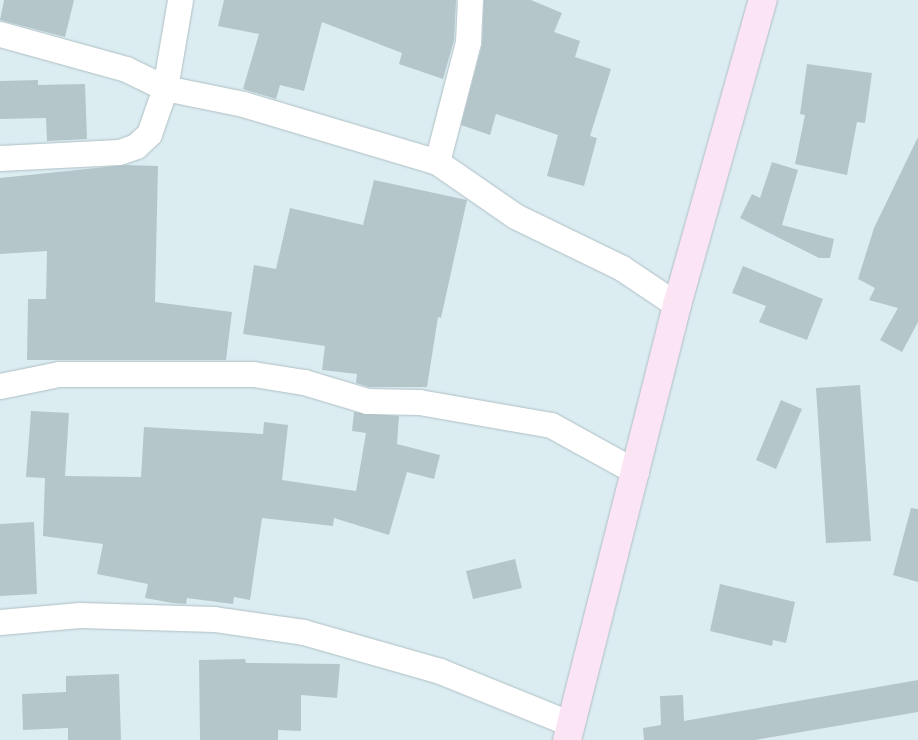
<!DOCTYPE html>
<html>
<head>
<meta charset="utf-8">
<style>
	body { margin:0 }
	#map { position:relative; width:918px; height:740px; overflow:hidden; background:#dcedf2; font-family:"Fira Sans",sans-serif }
	div>[style] { position:absolute }
	.building>* { inset:0; background:#b5c6ca }
	.roads { filter:drop-shadow(0 0 1px #aebfc3) drop-shadow(0 0 1px #aebfc3) }
	.street>* { height:25px; margin:-12.5px; padding:0 12.5px; transform-origin:12.5px; border-radius:12.5px; background:#fff }
	.secondary>* { height:28px; margin:-14px; padding:0 14px; transform-origin:14px; border-radius:14px; background:#fbe4f4 }
	span { translate:-50% -50%; white-space:nowrap; text-align:center; line-height:1.15; -webkit-text-stroke:5px #dcedf2; paint-order:stroke }
</style>
</head>
<body>
<div id="map">
	<div class="building">
		<div style="clip-path:polygon(4px 0,74px 0,65px 37px,0 20px)"></div>
		<div style="clip-path:polygon(224px 0,456px 0,454px 40px,443px 79px,399px 64px,402px 53px,322px 22px,304px 91px,280px 85px,276px 99px,243px 89px,259px 34px,218px 26px)"></div>
		<div style="clip-path:polygon(484px 0,531px 0,562px 13px,554px 32px,580px 41px,575px 57px,611px 69px,590px 136px,597px 138px,584px 186px,547px 176px,558px 135px,496px 114px,490px 135px,461px 125px,482px 45px)"></div>
		<div style="clip-path:polygon(807px 64px,872px 73px,865px 123px,857px 122px,847px 175px,795px 164px,805px 115px,800px 114px)"></div>
		<div style="clip-path:polygon(38px 80px,38px 85px,85px 84px,87px 139px,47px 141px,46px 118px,0 119px,0 81px)"></div>
		<div style="clip-path:polygon(918px 137px,918px 322px,902px 352px,880px 340px,898px 308px,869px 300px,875px 288px,858px 279px,874px 228px)"></div>
		<div style="clip-path:polygon(772px 162px,798px 170px,782px 225px,834px 239px,830px 258px,819px 258px,740px 218px,752px 194px,760px 198px)"></div>
		<div style="clip-path:polygon(125px 165px,158px 166px,155px 302px,232px 312px,226px 360px,27px 360px,28px 299px,46px 299px,47px 251px,0 254px,0 178px)"></div>
		<div style="clip-path:polygon(374px 180px,467px 200px,441px 318px,438px 317px,427px 387px,369px 387px,356px 383px,357px 374px,322px 370px,325px 346px,243px 334px,254px 265px,276px 269px,290px 208px,363px 225px)"></div>
		<div style="clip-path:polygon(743px 266px,823px 299px,807px 340px,759px 322px,766px 306px,732px 293px)"></div>
		<div style="clip-path:polygon(860px 385px,871px 541px,826px 543px,816px 388px)"></div>
		<div style="clip-path:polygon(781px 400px,802px 409px,776px 469px,756px 460px)"></div>
		<div style="clip-path:polygon(31px 411px,69px 413px,65px 476px,141px 477px,144px 427px,263px 434px,264px 422px,288px 425px,282px 480px,356px 491px,366px 433px,352px 431px,354px 412px,399px 416px,397px 444px,440px 455px,434px 479px,407px 472px,389px 535px,334px 518px,333px 526px,262px 518px,250px 600px,234px 597px,233px 604px,187px 598px,186px 604px,173px 603px,145px 598px,148px 584px,97px 574px,103px 544px,43px 536px,45px 478px,26px 477px)"></div>
		<div style="clip-path:polygon(911px 508px,918px 509px,918px 582px,893px 575px)"></div>
		<div style="clip-path:polygon(34px 522px,37px 594px,0 596px,0 524px)"></div>
		<div style="clip-path:polygon(515px 559px,522px 588px,473px 599px,466px 571px)"></div>
		<div style="clip-path:polygon(720px 584px,795px 602px,786px 643px,773px 640px,772px 646px,710px 631px)"></div>
		<div style="clip-path:polygon(245px 659px,246px 663px,340px 664px,337px 698px,301px 695px,301px 731px,278px 730px,278px 740px,200px 740px,199px 660px)"></div>
		<div style="clip-path:polygon(119px 674px,121px 740px,68px 740px,68px 728px,23px 730px,22px 694px,66px 692px,66px 676px)"></div>
		<div style="clip-path:polygon(918px 680px,918px 712px,755px 740px,644px 740px,643px 728px,661px 725px,660px 696px,683px 695px,684px 721px)"></div>
	</div>
	<div class="roads">
		<div class="street">
			<div style="left:0;top:34px;width:131px;rotate:15.5deg"></div>
			<div style="left:126px;top:69px;width:43px;rotate:26deg"></div>
			<div style="left:165px;top:88px;width:80px;rotate:11.6deg"></div>
			<div style="left:243px;top:104px;width:202px;rotate:16.6deg"></div>
			<div style="left:437px;top:162px;width:95px;rotate:34.7deg"></div>
			<div style="left:515px;top:216px;width:119px;rotate:25.9deg"></div>
			<div style="left:622px;top:268px;width:66px;rotate:33.9deg"></div>
			<div style="left:0;top:158px;width:119px;rotate:-2.9deg"></div>
			<div style="left:119px;top:152px;width:18px;rotate:-19deg"></div>
			<div style="left:136px;top:146px;width:18px;rotate:-43deg"></div>
			<div style="left:149px;top:134px;width:49px;rotate:-70.8deg"></div>
			<div style="left:165px;top:88px;width:89px;rotate:-80.3deg"></div>
			<div style="left:437px;top:162px;width:124px;rotate:-75.5deg"></div>
			<div style="left:468px;top:42px;width:42px;rotate:-87.3deg"></div>
			<div style="left:0;top:386px;width:60px;rotate:-11.5deg"></div>
			<div style="left:59px;top:374px;width:194px"></div>
			<div style="left:253px;top:374px;width:52px;rotate:8.9deg"></div>
			<div style="left:304px;top:382px;width:66px;rotate:16.8deg"></div>
			<div style="left:367px;top:401px;width:52px;rotate:1.1deg"></div>
			<div style="left:419px;top:402px;width:134px;rotate:9.9deg"></div>
			<div style="left:551px;top:425px;width:97px;rotate:28.9deg"></div>
			<div style="left:0;top:622px;width:80px;rotate:-5deg"></div>
			<div style="left:80px;top:615px;width:134px;rotate:1.7deg"></div>
			<div style="left:214px;top:619px;width:90px;rotate:8.3deg"></div>
			<div style="left:303px;top:632px;width:142px;rotate:15.9deg"></div>
			<div style="left:440px;top:671px;width:141px;rotate:22deg"></div>
		</div>
		<div class="secondary">
			<div style="left:567px;top:740px;width:449px;rotate:-75.8deg"></div>
			<div style="left:677px;top:305px;width:317px;rotate:-74.3deg"></div>
		</div>
	</div>
</div>
</body>
</html>
